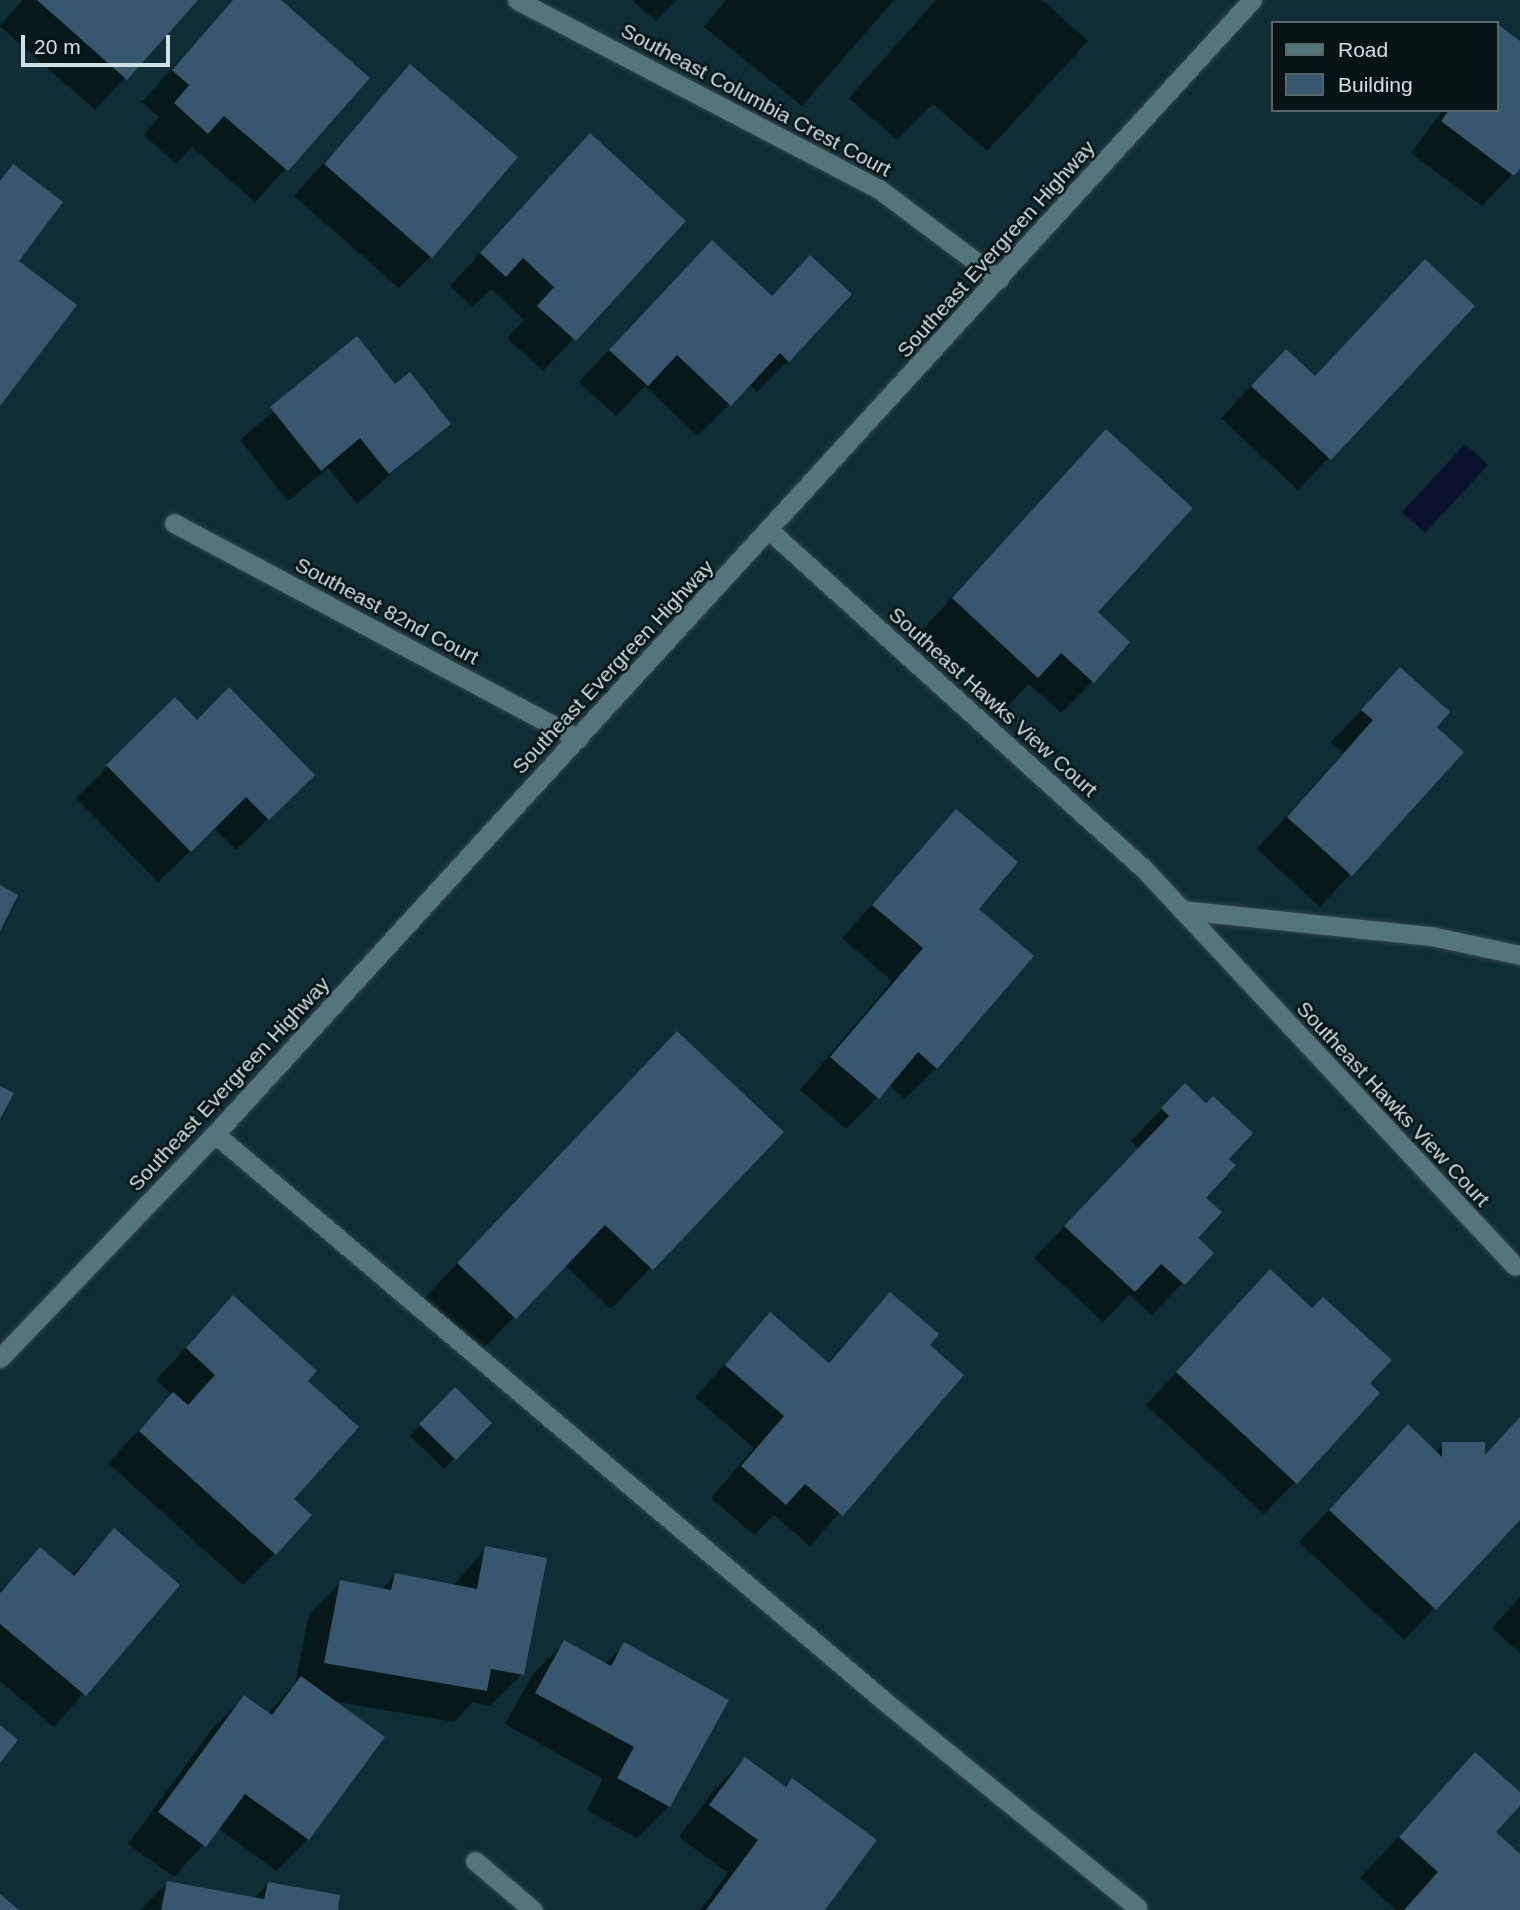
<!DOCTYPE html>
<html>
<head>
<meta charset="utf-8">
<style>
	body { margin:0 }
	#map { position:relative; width:1520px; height:1910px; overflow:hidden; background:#0e2d34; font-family:Helvetica,sans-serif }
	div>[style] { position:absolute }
	.water>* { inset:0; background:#0a112c }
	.shadow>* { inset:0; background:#0007 }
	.building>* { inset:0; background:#37576f }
	.roads { filter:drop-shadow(0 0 2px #33464a) drop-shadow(0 0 2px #33464a) }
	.minor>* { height:19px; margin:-9.5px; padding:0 9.5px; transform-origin:9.5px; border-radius:9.5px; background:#55757c }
	.tertiary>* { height:19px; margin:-9.5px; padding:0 9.5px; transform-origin:9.5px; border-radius:9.5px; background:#55757c }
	span { translate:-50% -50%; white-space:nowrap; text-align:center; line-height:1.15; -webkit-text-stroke:5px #071416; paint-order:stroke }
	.street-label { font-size:21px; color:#d0e1e5 }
	.legend { position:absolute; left:1271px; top:21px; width:228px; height:91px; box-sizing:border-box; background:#071416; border:2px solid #576669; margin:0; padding:9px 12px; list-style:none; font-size:21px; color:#d0e1e5 }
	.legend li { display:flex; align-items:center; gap:14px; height:35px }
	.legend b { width:35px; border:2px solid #576669 }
	.scale { position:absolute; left:21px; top:35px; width:149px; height:32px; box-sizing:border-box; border:4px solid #d0e1e5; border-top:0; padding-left:9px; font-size:21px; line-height:24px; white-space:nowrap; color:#d0e1e5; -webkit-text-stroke:5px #071416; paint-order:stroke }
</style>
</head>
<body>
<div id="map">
	<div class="water">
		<div style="clip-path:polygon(1465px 444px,1488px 465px,1425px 533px,1402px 512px)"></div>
	</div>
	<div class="shadow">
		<div style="clip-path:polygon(23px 0,196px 0,95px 110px,0 26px)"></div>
		<div style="clip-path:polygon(233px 0,278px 0,368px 78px,255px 202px,192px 147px,176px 164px,144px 135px,159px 117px,142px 102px)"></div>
		<div style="clip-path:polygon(632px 0,677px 0,656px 21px)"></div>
		<div style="clip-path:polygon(726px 0,894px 0,802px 106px,704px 27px)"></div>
		<div style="clip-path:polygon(936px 0,1042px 0,1088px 41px,987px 151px,933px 104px,897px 140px,849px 98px)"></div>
		<div style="clip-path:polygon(1520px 43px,1520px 166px,1482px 206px,1411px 153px,1443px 110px,1497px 110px)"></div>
		<div style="clip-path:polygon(410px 67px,430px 257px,399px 288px,294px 196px)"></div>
		<div style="clip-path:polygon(590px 135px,683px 221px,543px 371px,507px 338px,524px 320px,491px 289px,473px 307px,450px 286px)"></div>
		<div style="clip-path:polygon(810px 257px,788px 361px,757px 392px,749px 384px,698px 436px,645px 386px,616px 416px,579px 382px,681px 273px,771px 297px)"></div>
		<div style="clip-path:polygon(1472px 306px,1298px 490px,1221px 418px,1255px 382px,1314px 378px)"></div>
		<div style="clip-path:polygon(357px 339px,395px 386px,448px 423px,357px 504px,328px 468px,288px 501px,240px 440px)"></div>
		<div style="clip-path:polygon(1106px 431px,1093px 681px,1061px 713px,1029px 684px,1006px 708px,922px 630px)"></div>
		<div style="clip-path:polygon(1400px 670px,1434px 727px,1461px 752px,1320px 907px,1257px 849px,1343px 753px,1331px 742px)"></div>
		<div style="clip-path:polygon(175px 700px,196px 722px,313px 775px,236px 850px,214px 828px,158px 882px,76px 798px)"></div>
		<div style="clip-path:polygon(956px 811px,976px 909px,936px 1068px,905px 1099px,889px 1085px,846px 1129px,800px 1090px,892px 981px,842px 938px)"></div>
		<div style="clip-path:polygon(637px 1073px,781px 1132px,611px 1309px,565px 1265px,474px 1358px,418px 1305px)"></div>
		<div style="clip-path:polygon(1185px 1085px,1226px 1159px,1204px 1198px,1195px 1238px,1211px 1253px,1152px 1315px,1129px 1295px,1103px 1322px,1034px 1258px,1139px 1148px,1131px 1141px)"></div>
		<div style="clip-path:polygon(1271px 1271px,1367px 1384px,1295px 1482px,1264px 1514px,1146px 1405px)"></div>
		<div style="clip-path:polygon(890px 1294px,927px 1345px,962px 1375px,810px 1546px,774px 1515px,754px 1535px,711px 1498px,754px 1448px,695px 1397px,770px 1315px,827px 1363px)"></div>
		<div style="clip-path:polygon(233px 1297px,306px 1381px,291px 1499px,275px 1553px,243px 1585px,108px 1463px,172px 1395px,156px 1380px)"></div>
		<div style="clip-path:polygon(455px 1389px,490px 1423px,444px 1469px,410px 1436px)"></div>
		<div style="clip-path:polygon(1520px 1419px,1520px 1518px,1404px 1640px,1299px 1542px,1377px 1458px,1435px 1452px,1443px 1444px,1483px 1457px)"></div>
		<div style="clip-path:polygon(114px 1531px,178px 1585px,54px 1727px,0 1681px,0 1591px,40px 1549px,71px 1576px)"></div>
		<div style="clip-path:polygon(486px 1548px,522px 1674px,490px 1706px,473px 1702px,454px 1722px,333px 1701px,382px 1738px,308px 1839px,276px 1871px,218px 1828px,174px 1877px,128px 1844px,213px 1728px,244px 1697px,267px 1714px,295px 1684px,309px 1614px,341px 1582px,381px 1590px,395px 1575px,453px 1586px)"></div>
		<div style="clip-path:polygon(1520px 1597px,1520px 1653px,1492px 1628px)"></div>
		<div style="clip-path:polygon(565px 1642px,605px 1664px,625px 1644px,727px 1701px,669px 1806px,637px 1838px,587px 1810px,603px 1779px,505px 1724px,533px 1674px)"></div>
		<div style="clip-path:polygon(1476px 1754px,1520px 1795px,1520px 1803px,1493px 1832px,1520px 1857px,1520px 1910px,1396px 1910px,1360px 1878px)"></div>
		<div style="clip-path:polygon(745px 1759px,784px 1788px,793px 1780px,823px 1910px,700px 1910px,728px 1873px,679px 1837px,714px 1790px)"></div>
		<div style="clip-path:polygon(167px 1883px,253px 1899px,268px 1884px,336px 1910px,140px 1910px)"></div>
	</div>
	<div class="building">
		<div style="clip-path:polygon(37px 0,198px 0,127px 80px)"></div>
		<div style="clip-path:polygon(233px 0,281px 0,370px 78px,288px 171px,224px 116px,208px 134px,174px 103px,189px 85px,172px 70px)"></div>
		<div style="clip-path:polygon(1497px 24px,1520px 41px,1520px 169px,1514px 176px,1441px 121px,1449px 110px,1497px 110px)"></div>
		<div style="clip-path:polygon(410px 64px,518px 157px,432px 258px,324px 164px)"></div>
		<div style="clip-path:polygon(590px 133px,686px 221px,576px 341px,537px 306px,554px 287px,523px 258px,506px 277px,480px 253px)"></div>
		<div style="clip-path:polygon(13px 164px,63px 202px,19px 261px,77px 305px,0 406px,0 181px)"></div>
		<div style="clip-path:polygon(712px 240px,772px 296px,810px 255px,852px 294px,789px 362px,780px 353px,731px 406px,677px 355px,648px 386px,609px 350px)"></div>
		<div style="clip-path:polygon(1425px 259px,1475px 306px,1331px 460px,1251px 386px,1286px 349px,1315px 376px)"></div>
		<div style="clip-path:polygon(357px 336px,395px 384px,410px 372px,451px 424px,389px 474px,360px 438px,321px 471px,270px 407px)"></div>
		<div style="clip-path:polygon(1106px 429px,1193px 508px,1098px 612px,1130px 642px,1094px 683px,1061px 653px,1038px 678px,952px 598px)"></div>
		<div style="clip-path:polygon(1400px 667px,1450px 712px,1437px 727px,1464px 752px,1352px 876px,1287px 817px,1373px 720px,1361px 710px)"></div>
		<div style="clip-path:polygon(229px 687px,315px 775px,269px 820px,246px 797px,191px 852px,106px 765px,175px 697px,197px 720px)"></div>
		<div style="clip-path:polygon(956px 809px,1018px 862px,979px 909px,1034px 956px,937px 1069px,918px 1052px,879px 1099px,830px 1057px,923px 948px,872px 905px)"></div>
		<div style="clip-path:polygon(0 885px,18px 895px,0 931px)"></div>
		<div style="clip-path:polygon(677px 1031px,784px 1132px,653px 1270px,605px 1225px,516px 1319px,457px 1263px)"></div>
		<div style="clip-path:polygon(1185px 1083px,1206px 1103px,1213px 1096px,1253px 1133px,1229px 1159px,1236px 1165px,1206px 1198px,1222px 1212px,1198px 1238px,1214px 1253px,1185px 1285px,1161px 1264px,1135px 1292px,1064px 1226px,1169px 1116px,1161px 1108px)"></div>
		<div style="clip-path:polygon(0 1086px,14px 1093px,0 1119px)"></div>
		<div style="clip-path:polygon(1270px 1269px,1312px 1308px,1323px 1297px,1392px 1360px,1370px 1383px,1380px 1393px,1297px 1484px,1176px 1372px)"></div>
		<div style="clip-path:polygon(890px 1292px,939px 1334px,930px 1345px,964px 1375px,843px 1516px,805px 1484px,786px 1505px,741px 1466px,784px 1416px,725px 1365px,770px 1312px,829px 1363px)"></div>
		<div style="clip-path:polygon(233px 1295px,317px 1371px,308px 1381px,359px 1427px,294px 1499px,312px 1515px,276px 1555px,139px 1431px,173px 1392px,188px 1405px,215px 1375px,186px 1348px)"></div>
		<div style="clip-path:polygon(455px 1387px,492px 1423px,456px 1460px,419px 1424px)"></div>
		<div style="clip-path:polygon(1520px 1417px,1520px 1520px,1436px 1610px,1329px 1510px,1408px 1424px,1442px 1457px,1442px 1442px,1485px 1442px,1485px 1455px)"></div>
		<div style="clip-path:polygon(114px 1528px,180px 1585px,86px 1696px,0 1624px,0 1593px,40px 1547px,74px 1576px)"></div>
		<div style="clip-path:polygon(485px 1546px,547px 1558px,524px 1675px,491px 1669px,487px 1691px,324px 1663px,340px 1580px,391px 1590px,395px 1573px,477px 1589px)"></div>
		<div style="clip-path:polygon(564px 1640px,611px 1666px,624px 1642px,729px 1700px,670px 1807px,617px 1778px,634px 1747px,535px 1693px)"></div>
		<div style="clip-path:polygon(301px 1676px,385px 1737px,309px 1840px,245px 1794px,206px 1847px,158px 1812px,244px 1695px,272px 1715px)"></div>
		<div style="clip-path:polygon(0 1725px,18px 1740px,0 1763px)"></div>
		<div style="clip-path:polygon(1475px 1752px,1520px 1792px,1520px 1806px,1496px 1832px,1520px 1854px,1520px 1910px,1404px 1910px,1438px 1872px,1399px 1837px)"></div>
		<div style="clip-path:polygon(745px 1757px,786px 1787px,792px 1778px,877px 1840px,825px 1910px,706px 1910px,758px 1840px,709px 1805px)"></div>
		<div style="clip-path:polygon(167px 1881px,264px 1899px,268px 1882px,340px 1895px,338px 1910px,161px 1910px)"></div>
		<div style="clip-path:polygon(0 1894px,19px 1910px,0 1910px)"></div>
	</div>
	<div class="roads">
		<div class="minor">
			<div style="left:517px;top:0;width:408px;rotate:27.6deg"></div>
			<div style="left:879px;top:189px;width:150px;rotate:36.9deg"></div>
			<div style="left:174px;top:523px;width:458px;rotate:28.1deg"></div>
			<div style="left:770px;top:531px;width:504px;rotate:42.11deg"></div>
			<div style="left:1144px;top:869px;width:543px;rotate:46.94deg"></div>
			<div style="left:1182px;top:910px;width:250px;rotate:6deg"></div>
			<div style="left:1431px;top:936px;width:91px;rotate:12.1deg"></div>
			<div style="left:215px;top:1134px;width:876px;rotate:40.27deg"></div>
			<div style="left:883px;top:1700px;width:328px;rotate:39.2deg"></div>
			<div style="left:475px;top:1861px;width:76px;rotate:40.2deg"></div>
		</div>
		<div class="tertiary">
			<div style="left:0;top:1358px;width:310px;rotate:-46.2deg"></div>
			<div style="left:215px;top:1134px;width:1537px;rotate:-47.56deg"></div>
		</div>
	</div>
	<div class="street-label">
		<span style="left:756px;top:100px;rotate:28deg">Southeast Columbia Crest Court</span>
		<span style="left:996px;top:249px;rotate:-48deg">Southeast Evergreen Highway</span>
		<span style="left:387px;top:611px;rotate:28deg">Southeast 82nd Court</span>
		<span style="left:613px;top:667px;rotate:-47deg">Southeast Evergreen Highway</span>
		<span style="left:993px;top:702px;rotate:42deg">Southeast Hawks View Court</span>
		<span style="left:229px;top:1084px;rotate:-47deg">Southeast Evergreen Highway</span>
		<span style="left:1393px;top:1104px;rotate:47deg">Southeast Hawks View Court</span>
	</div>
	<ul class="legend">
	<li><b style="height:9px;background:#55757c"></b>Road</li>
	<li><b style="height:19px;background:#37576f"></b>Building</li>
	</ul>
	<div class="scale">20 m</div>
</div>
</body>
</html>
